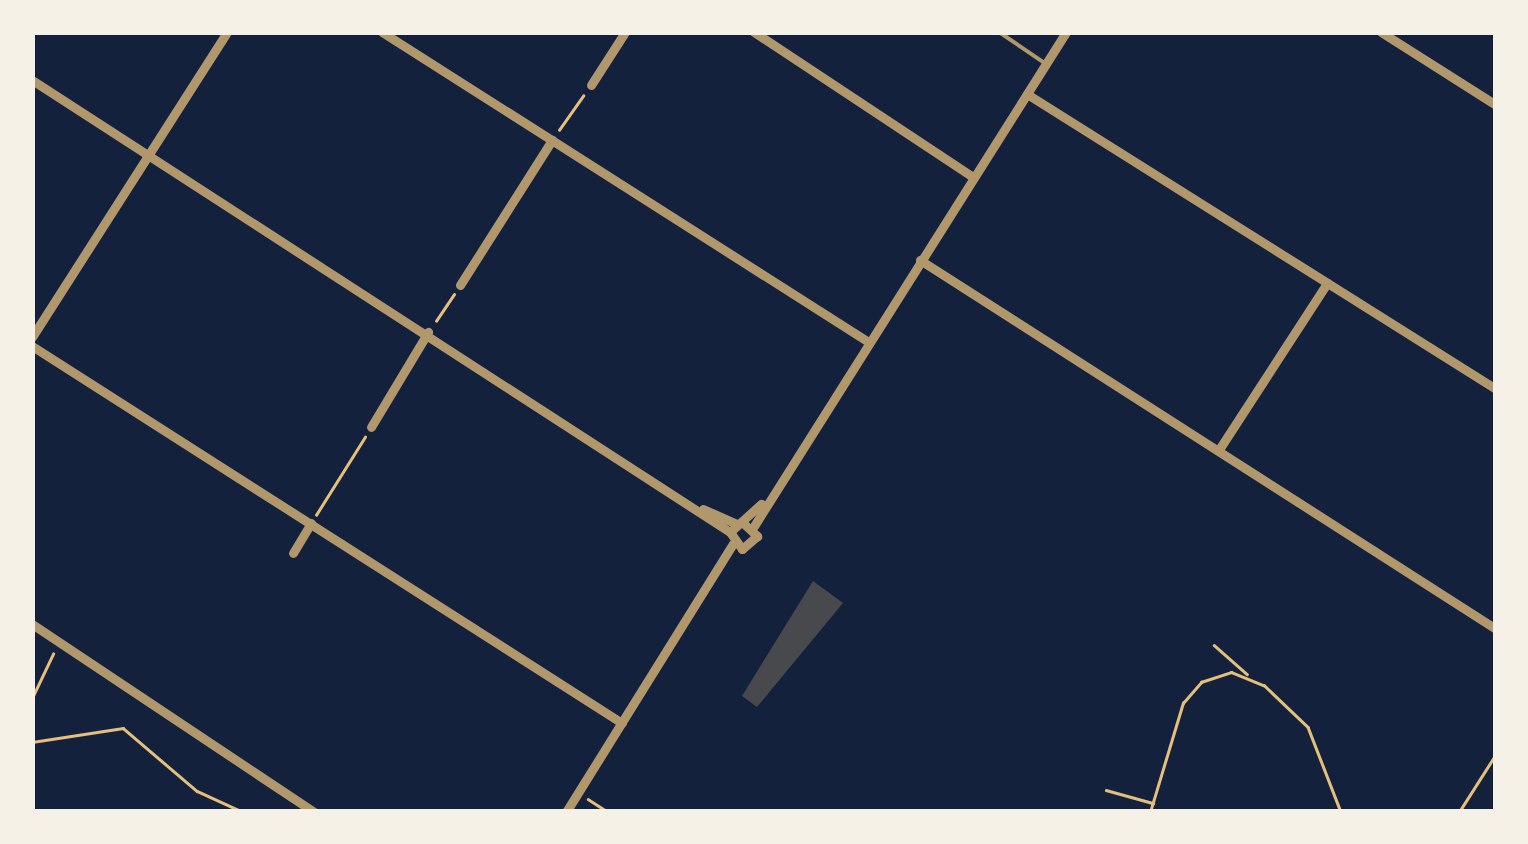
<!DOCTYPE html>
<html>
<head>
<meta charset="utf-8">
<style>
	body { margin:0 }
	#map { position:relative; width:1528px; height:844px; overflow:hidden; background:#14213d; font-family:Overpass,sans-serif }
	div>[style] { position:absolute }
	.building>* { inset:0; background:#48494c }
	.path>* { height:2.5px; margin:-1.25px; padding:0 1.25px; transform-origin:1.25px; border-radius:1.25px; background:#e5c07b }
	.service>* { height:4px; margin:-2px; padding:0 2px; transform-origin:2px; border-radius:2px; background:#b1986c }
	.minor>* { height:9px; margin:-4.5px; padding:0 4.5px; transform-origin:4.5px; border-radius:4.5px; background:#b1986c }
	span { translate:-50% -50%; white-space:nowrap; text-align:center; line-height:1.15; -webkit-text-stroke:8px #f6f1e7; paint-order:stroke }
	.frame { position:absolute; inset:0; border:35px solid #f6f1e7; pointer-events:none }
</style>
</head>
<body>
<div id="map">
	<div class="building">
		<div style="clip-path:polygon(813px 581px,843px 603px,757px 707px,742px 696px)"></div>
	</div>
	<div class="path">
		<div style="left:559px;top:130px;width:42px;rotate:-54.8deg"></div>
		<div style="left:436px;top:321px;width:32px;rotate:-56deg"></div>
		<div style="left:316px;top:515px;width:92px;rotate:-57.9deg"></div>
		<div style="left:1214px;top:645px;width:44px;rotate:41.3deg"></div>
		<div style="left:32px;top:698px;width:49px;rotate:-64.5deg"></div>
		<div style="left:32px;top:742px;width:92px;rotate:-8.7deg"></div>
		<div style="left:123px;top:728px;width:97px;rotate:40.4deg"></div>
		<div style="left:197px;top:791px;width:51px;rotate:24.5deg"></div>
		<div style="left:1106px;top:790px;width:49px;rotate:15.5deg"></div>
		<div style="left:588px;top:799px;width:24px;rotate:33deg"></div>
		<div style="left:1150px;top:812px;width:114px;rotate:-73.2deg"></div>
		<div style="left:1183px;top:703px;width:28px;rotate:-49deg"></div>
		<div style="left:1201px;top:682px;width:32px;rotate:-18deg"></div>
		<div style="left:1231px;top:672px;width:35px;rotate:22deg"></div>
		<div style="left:1264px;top:685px;width:61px;rotate:43.7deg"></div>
		<div style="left:1308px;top:727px;width:91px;rotate:68.8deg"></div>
		<div style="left:1459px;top:812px;width:69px;rotate:-57.5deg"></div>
	</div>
	<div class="service">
		<div style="left:999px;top:32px;width:57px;rotate:34.2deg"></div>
	</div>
	<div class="minor">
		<div style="left:382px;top:32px;width:575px;rotate:32.5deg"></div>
		<div style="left:754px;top:32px;width:263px;rotate:33.5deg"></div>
		<div style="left:1381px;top:32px;width:136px;rotate:32.4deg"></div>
		<div style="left:32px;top:80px;width:832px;rotate:32.93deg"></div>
		<div style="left:591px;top:85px;width:63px;rotate:-57.3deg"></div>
		<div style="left:1027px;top:94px;width:554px;rotate:32.17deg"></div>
		<div style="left:920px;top:260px;width:684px;rotate:32.64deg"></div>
		<div style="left:460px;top:285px;width:172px;rotate:-57.6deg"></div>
		<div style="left:32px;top:337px;width:362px;rotate:-57.4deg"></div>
		<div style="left:32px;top:346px;width:700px;rotate:32.58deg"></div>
		<div style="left:371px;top:427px;width:111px;rotate:-59deg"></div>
		<div style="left:1220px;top:448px;width:197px;rotate:-57deg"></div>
		<div style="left:703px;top:509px;width:36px;rotate:24deg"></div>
		<div style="left:742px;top:522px;width:21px;rotate:43deg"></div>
		<div style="left:757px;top:536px;width:20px;rotate:139deg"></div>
		<div style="left:742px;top:549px;width:21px;rotate:-125deg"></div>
		<div style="left:730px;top:532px;width:42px;rotate:-42.1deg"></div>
		<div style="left:754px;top:526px;width:584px;rotate:-57.72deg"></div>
		<div style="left:293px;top:553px;width:35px;rotate:-59deg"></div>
		<div style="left:32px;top:624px;width:339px;rotate:33.7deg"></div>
		<div style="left:566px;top:812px;width:316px;rotate:-58.1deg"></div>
	</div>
	<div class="frame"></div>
</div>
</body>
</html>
